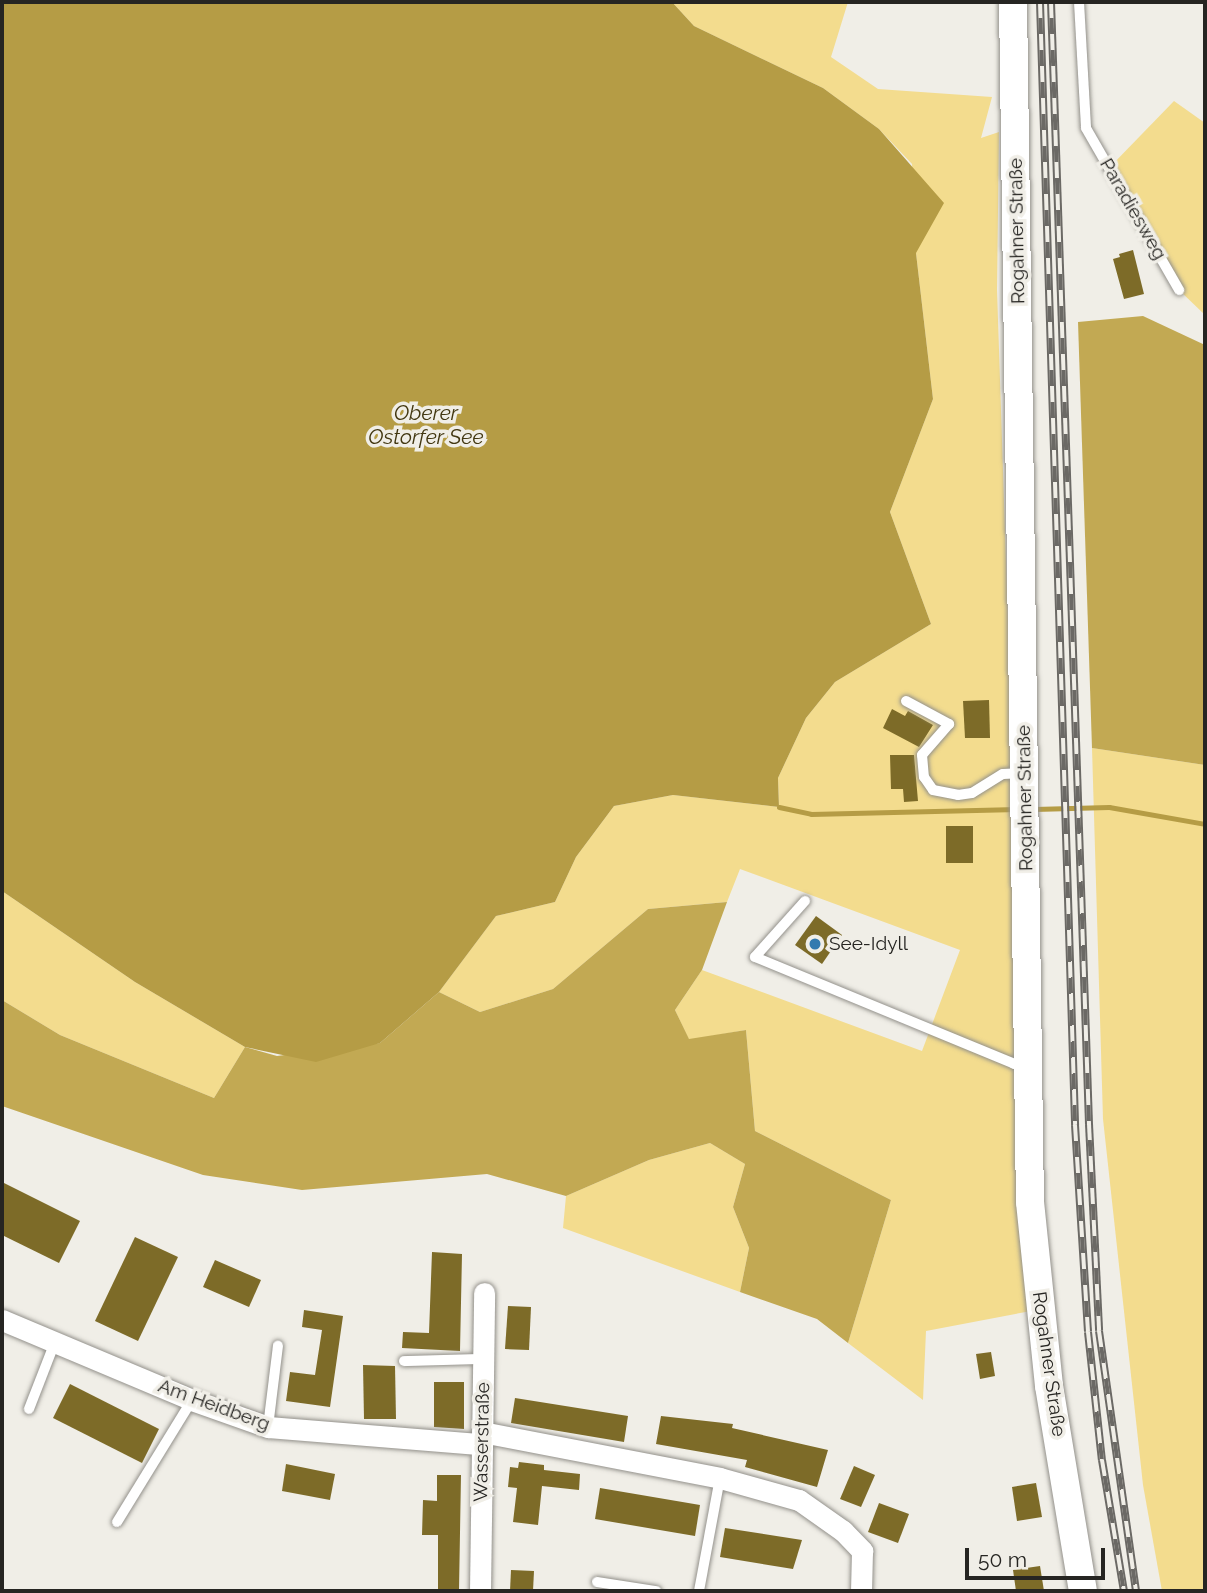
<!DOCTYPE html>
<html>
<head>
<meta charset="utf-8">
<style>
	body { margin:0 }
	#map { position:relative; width:1207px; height:1593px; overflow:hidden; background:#f0eee7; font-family:Raleway,sans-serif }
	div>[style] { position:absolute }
	.green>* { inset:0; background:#f3dc8e }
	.forest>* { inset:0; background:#c2a953 }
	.water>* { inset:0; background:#b59c45 }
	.stream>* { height:5px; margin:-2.5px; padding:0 2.5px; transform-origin:2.5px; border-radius:2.5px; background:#b59c45 }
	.building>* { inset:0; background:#7d6b28 }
	.roads { filter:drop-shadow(0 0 2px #93918b) drop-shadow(0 0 2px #93918b) }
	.service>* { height:10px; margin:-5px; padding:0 5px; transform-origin:5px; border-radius:5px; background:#fff }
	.minor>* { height:21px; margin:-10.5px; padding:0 10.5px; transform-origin:10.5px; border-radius:10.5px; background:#fff }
	.tertiary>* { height:28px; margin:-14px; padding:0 14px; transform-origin:14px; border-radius:14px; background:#fff }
	.rail>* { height:8px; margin-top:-4px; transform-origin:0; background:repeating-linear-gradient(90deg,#f0eee7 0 16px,#6b6965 0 32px); box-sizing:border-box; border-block:2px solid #6b6965 }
	.dots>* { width:19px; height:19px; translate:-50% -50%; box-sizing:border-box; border:4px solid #f0eee7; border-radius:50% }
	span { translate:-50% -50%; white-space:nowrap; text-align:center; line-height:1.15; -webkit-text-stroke:7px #f0eee7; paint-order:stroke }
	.street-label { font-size:19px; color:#262522 }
	.poi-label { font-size:19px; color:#262522 }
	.left { translate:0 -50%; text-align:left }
	.water-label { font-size:21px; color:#423711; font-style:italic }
	.frame { position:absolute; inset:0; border:4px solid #262522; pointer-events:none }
	.scale { position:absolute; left:965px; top:1548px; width:140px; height:32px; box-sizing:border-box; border:4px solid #262522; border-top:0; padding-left:9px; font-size:21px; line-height:24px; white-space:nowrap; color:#262522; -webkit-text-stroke:5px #f0eee7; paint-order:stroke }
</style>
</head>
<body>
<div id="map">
	<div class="green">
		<div style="clip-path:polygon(672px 2px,848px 2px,831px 57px,878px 89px,992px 97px,981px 138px,999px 132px,997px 290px,1031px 1311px,926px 1331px,923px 1400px,848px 1343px,891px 1200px,755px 1131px,746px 1030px,689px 1040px,675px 1010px,702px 970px,922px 1051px,960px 950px,740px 869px,727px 902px,648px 909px,553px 989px,480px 1012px,439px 992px,496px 916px,555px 902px,576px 857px,614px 806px,673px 795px,779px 807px,778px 778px,806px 718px,835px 682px,931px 624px,890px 512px,933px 399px,916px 253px,912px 164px,879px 129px,823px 88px,694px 26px)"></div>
		<div style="clip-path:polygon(1174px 101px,1205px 123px,1205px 315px,1179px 290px,1109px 168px)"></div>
		<div style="clip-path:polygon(1092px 748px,1205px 765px,1205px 1591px,1162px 1591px,1143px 1485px,1103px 1119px)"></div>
		<div style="clip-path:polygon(2px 891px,135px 982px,245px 1047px,214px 1098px,60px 1035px,2px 1000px)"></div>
		<div style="clip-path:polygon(710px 1143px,745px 1164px,733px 1207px,749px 1248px,740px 1292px,563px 1228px,566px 1196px,649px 1160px)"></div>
	</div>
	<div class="forest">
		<div style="clip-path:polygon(1143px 316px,1205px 345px,1205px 765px,1092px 748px,1078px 322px)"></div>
		<div style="clip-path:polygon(727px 902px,702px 970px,675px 1010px,689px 1039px,746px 1030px,755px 1131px,891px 1200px,848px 1343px,817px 1319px,740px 1292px,749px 1248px,733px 1207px,745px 1164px,710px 1143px,649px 1160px,566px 1196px,487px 1174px,302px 1190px,203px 1175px,2px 1106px,2px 1000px,60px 1035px,214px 1098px,245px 1047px,277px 1056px,380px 1043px,439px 992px,480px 1012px,553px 989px,648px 909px)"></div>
	</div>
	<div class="water">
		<div style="clip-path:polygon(2px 2px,672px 2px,694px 26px,823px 88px,879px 129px,944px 203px,916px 253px,933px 399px,890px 512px,931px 624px,835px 682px,806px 718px,778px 778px,779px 807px,673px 795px,614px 806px,576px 857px,555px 902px,496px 916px,439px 992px,380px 1043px,316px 1062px,245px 1047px,135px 982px,2px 891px)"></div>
	</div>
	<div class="stream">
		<div style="left:779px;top:807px;width:33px;rotate:12deg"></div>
		<div style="left:811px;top:814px;width:206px;rotate:-1.4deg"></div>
		<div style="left:1034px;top:809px;width:75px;rotate:-1.5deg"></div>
		<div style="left:1109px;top:807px;width:97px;rotate:10deg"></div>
	</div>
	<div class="building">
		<div style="clip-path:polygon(1133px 250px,1144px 294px,1124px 299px,1113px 259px,1120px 257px,1119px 254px)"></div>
		<div style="clip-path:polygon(989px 700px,990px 738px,965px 738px,963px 701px)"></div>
		<div style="clip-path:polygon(892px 709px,905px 716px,908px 711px,933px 725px,919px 747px,883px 728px)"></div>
		<div style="clip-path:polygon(890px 755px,914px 755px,918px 801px,904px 802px,903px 789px,891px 789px)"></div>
		<div style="clip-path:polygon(946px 826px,973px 826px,973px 863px,946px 863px)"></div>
		<div style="clip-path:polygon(816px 916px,842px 935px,822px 964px,795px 945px)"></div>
		<div style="clip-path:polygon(2px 1182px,80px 1221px,59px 1263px,2px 1235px)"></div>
		<div style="clip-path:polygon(135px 1237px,178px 1257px,138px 1341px,95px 1321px)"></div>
		<div style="clip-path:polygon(432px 1252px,462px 1254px,460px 1351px,402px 1348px,403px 1332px,429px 1333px)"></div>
		<div style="clip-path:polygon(215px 1260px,261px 1280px,249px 1307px,203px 1287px)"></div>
		<div style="clip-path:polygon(508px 1306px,531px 1307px,529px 1350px,505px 1349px)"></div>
		<div style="clip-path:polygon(304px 1310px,343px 1316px,330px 1407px,286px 1401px,290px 1372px,315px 1375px,322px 1330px,302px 1327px)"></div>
		<div style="clip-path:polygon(991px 1352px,995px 1376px,980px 1379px,976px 1354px)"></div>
		<div style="clip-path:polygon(363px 1365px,395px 1366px,396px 1419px,364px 1419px)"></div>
		<div style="clip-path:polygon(434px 1382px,464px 1382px,464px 1429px,434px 1427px)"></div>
		<div style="clip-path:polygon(70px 1384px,159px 1429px,142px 1463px,53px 1418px)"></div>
		<div style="clip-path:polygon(515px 1398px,628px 1416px,624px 1442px,511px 1423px)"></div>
		<div style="clip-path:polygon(661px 1416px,733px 1424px,732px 1428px,828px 1450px,817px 1487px,745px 1467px,747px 1460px,656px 1444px)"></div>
		<div style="clip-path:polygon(519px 1462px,544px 1465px,544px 1470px,580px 1474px,579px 1490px,542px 1486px,538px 1525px,513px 1522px,517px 1488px,508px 1487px,510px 1467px,518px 1468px)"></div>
		<div style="clip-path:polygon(286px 1464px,335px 1474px,330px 1500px,282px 1491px)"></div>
		<div style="clip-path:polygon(854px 1466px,875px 1475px,861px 1507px,840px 1499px)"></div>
		<div style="clip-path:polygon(437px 1475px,461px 1475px,459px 1591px,438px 1590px,438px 1535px,422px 1535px,423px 1500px,437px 1501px)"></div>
		<div style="clip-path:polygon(1036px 1483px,1042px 1517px,1017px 1521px,1012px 1487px)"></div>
		<div style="clip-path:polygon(600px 1488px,700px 1505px,695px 1536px,595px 1519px)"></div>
		<div style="clip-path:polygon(879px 1503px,909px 1514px,898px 1543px,868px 1532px)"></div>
		<div style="clip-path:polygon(725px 1528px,802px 1540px,793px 1569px,720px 1557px)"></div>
		<div style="clip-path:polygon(1040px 1566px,1044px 1591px,1016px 1591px,1013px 1570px)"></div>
		<div style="clip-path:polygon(511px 1570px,534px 1571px,533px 1591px,510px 1591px)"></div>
	</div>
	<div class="roads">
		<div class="service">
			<div style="left:1079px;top:2px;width:126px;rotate:86.8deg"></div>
			<div style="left:1086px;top:128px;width:187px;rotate:60.1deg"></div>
			<div style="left:906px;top:701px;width:49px;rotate:28.1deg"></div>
			<div style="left:949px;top:724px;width:41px;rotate:131.1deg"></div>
			<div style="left:922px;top:755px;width:22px;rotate:85deg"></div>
			<div style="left:924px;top:777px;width:16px;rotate:55deg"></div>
			<div style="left:933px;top:790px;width:25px;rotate:11deg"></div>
			<div style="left:958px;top:795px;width:14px;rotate:-8deg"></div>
			<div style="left:972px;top:793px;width:36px;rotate:-32deg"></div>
			<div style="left:1003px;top:774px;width:20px;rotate:-3deg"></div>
			<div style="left:805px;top:901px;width:75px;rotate:131.8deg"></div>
			<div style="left:755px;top:957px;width:280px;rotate:22.4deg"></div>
			<div style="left:1014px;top:1064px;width:12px"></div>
			<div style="left:404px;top:1361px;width:79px;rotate:-1.5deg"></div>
			<div style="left:29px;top:1409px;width:72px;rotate:-68.8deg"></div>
			<div style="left:268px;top:1427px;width:82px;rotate:-83deg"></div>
			<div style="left:117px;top:1522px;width:143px;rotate:-58.4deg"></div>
			<div style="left:597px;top:1582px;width:60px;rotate:8.7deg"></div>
			<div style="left:699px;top:1591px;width:115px;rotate:-79.5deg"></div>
		</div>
		<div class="minor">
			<div style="left:2px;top:1320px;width:206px;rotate:22.8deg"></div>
			<div style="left:192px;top:1400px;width:81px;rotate:19.6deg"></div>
			<div style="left:268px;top:1427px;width:214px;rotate:4.6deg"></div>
			<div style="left:482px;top:1432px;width:242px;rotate:10.9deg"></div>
			<div style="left:720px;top:1478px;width:82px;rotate:15.6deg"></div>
			<div style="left:799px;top:1500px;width:54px;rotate:35.2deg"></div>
			<div style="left:843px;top:1531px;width:28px;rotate:46deg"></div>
			<div style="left:862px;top:1551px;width:40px;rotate:91.4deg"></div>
			<div style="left:480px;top:1591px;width:298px;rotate:-89.2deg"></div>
		</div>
		<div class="tertiary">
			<div style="left:1013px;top:2px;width:1200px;rotate:89.19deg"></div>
			<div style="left:1030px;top:1202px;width:185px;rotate:84.1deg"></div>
			<div style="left:1049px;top:1386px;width:208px;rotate:80.6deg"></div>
		</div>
	</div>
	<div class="rail">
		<div style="left:1040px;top:2px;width:1124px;rotate:88.21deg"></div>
		<div style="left:1075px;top:1125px;width:207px;rotate:86.4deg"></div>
		<div style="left:1088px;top:1332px;width:129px;rotate:83.8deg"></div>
		<div style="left:1102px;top:1460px;width:133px;rotate:80.5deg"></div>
		<div style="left:1051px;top:2px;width:1123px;rotate:88.06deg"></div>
		<div style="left:1089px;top:1124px;width:207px;rotate:87.2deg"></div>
		<div style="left:1099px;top:1331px;width:263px;rotate:81.9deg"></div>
	</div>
	<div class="dots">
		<div style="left:815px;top:944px;background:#337aaf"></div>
	</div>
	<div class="street-label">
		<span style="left:1133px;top:209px;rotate:60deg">Paradiesweg</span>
		<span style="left:1017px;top:231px;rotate:-91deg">Rogahner Straße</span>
		<span style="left:1025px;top:798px;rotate:-91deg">Rogahner Straße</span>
		<span style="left:1049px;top:1364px;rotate:82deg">Rogahner Straße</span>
		<span style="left:214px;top:1405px;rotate:20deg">Am Heidberg</span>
		<span style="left:482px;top:1442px;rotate:-89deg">Wasserstraße</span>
	</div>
	<div class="poi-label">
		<span class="left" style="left:829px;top:944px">See-Idyll</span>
	</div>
	<div class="water-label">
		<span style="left:426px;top:425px">Oberer<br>Ostorfer See</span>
	</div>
	<div class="frame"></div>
	<div class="scale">50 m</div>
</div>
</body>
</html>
